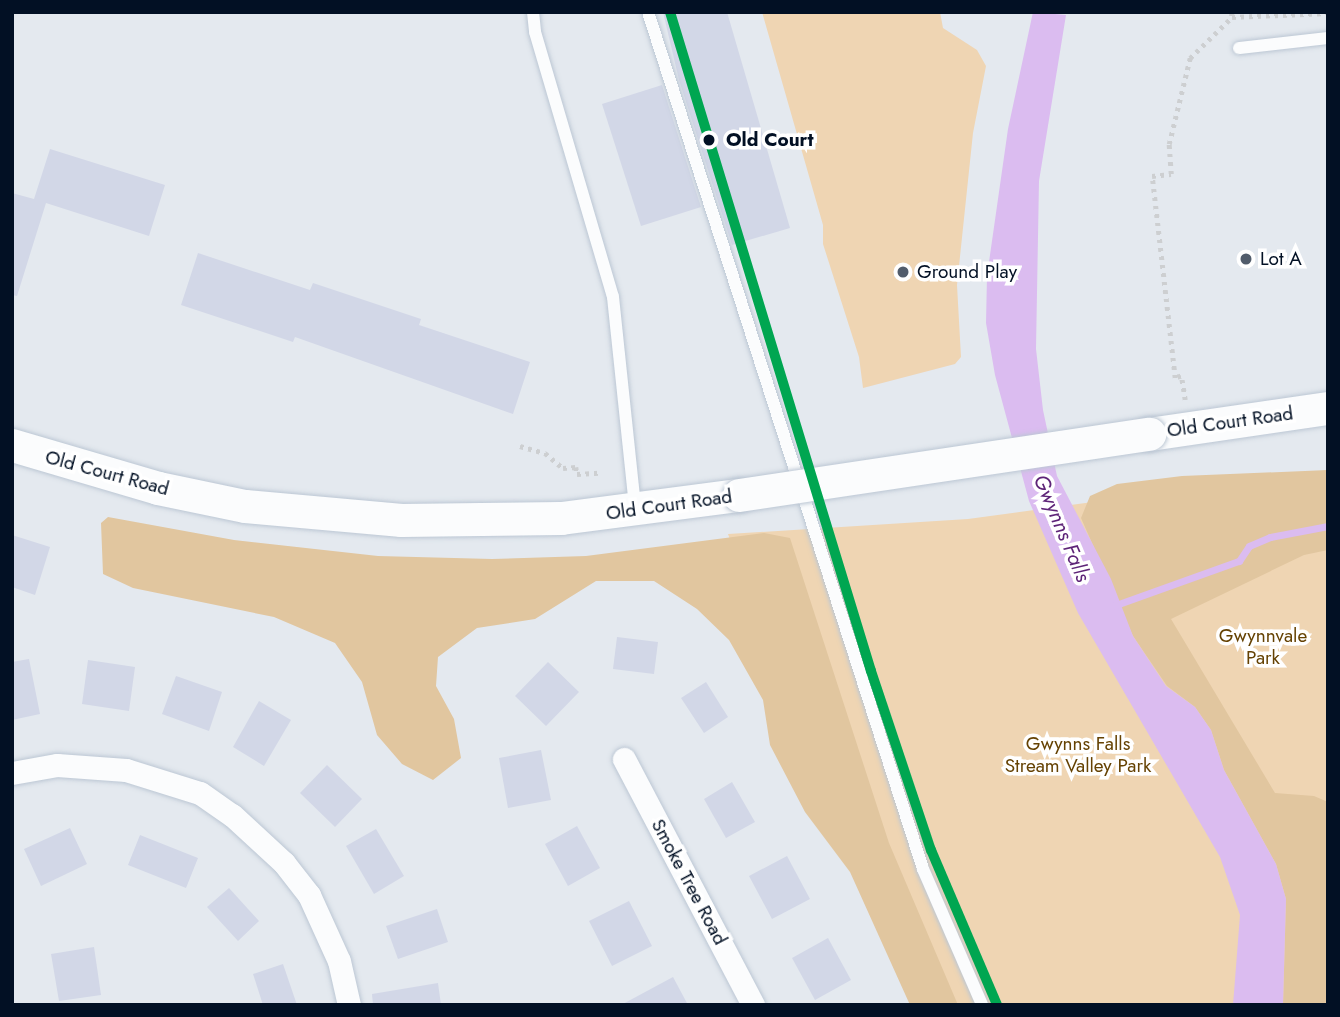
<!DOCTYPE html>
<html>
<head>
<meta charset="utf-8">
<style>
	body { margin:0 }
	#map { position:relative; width:1340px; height:1017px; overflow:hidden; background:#e4e9ef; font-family:Jost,sans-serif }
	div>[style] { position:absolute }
	.green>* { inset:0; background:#efd5b3 }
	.forest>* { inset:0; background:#e1c69f }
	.water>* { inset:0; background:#dbbcf0 }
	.stream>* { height:7px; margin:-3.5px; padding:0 3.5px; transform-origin:3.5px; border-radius:3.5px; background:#dbbcf0 }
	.building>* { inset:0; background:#d2d7e7 }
	.path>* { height:4.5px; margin-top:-2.25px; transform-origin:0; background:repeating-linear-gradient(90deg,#cdcfd1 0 3.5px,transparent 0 8.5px) }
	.roads { filter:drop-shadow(0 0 2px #bcc7d4) drop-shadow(0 0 2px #bcc7d4) }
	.service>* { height:12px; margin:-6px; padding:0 6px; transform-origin:6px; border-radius:6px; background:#fbfcfd }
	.minor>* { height:23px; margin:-11.5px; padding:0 11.5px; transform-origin:11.5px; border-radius:11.5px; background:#fbfcfd }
	.secondary>* { height:33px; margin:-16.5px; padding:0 16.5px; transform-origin:16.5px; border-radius:16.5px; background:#fbfcfd }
	.bridges { filter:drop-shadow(0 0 2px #bcc7d4) drop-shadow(0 0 2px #bcc7d4) }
	.secondary-bridge>* { height:33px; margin:-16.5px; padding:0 16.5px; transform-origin:16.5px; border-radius:16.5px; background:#fbfcfd }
	.metro-1>* { height:10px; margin:-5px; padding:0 5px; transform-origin:5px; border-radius:5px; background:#00a651 }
	.dots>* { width:19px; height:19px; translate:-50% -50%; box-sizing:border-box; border:4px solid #fff; border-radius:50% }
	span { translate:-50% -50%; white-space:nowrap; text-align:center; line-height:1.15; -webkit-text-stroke:7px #fff; paint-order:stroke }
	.stop-label { font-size:19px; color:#021024; font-weight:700 }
	.left { translate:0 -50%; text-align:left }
	.poi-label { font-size:19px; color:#021024 }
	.street-label { font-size:19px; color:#021024 }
	.park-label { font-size:19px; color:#654203 }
	.water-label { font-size:21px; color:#5e2478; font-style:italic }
	.frame { position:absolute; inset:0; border:14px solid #021024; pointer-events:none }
</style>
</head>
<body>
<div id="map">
	<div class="green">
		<div style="clip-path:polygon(762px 12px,940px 12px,943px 28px,977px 50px,986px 66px,973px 133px,957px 285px,961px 357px,955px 364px,863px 388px,859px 357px,823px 244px,823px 225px)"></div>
		<div style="clip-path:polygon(1328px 470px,1328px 1005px,921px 1005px,779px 677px,728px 534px,968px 519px)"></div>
	</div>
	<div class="forest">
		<div style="clip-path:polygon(1328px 470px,1328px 550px,1304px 555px,1171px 619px,1275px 793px,1314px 796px,1328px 802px,1328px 1005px,1283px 1005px,1286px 899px,1276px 864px,1224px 770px,1211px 730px,1195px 707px,1167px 686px,1133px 636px,1081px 518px,1090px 496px,1117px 484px,1182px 476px)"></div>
		<div style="clip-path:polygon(108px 517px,234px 540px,378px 556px,492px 559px,586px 556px,764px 533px,790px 538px,889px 843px,958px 1005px,910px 1005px,850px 872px,805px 812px,770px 745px,763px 700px,729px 640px,697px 609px,654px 581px,596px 581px,535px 619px,477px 628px,438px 657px,436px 686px,454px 719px,461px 758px,433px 780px,402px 764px,377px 735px,362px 682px,335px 643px,274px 617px,133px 588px,103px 574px,101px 523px)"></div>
	</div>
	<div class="water">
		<div style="clip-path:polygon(1033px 12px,1066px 15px,1039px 181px,1036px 349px,1043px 410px,1057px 476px,1111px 579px,1133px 636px,1166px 686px,1195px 707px,1211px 730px,1224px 770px,1276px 864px,1286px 899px,1283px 1005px,1233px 1005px,1240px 915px,1220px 857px,1078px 613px,1029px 501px,995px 375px,986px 323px,987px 276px,1008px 129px)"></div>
	</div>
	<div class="stream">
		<div style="left:1113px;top:606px;width:134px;rotate:-19.7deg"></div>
		<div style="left:1239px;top:561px;width:18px;rotate:-56deg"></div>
		<div style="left:1249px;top:546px;width:23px;rotate:-23deg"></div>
		<div style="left:1270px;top:537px;width:59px;rotate:-10.7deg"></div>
	</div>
	<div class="building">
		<div style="clip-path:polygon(663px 12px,727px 12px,790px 228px,732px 245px,679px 80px)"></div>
		<div style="clip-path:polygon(662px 85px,701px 207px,641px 226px,602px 104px)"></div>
		<div style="clip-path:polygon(50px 149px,165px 185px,149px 236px,46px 203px,17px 296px,12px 295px,12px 193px,34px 199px)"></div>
		<div style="clip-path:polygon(198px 253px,310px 290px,313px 283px,421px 319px,419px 325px,530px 362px,513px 414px,295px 337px,293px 342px,181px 305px)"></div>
		<div style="clip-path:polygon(12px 535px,50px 547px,35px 595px,12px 587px)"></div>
		<div style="clip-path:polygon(617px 637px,658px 642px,654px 674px,613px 669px)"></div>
		<div style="clip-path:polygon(29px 659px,40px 714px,12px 720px,12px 662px)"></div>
		<div style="clip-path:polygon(88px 660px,135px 667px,129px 711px,82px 704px)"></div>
		<div style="clip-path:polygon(548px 662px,579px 692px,546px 726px,515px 696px)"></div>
		<div style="clip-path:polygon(176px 676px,222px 692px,209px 731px,162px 714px)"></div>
		<div style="clip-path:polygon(706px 682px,728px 717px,704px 733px,681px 698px)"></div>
		<div style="clip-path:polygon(259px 701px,291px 720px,264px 766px,233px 747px)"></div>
		<div style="clip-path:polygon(541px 750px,551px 800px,508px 808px,499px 758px)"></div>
		<div style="clip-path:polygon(327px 765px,362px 799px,335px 827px,300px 793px)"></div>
		<div style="clip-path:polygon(732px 782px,755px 822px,726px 838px,704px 799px)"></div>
		<div style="clip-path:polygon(577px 826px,600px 868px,568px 886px,545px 844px)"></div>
		<div style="clip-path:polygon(70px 828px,87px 864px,41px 886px,24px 849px)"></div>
		<div style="clip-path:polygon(376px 829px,404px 876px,374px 894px,346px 846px)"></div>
		<div style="clip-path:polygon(140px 835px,198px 858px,186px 888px,128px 865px)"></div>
		<div style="clip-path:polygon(787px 856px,810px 899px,772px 919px,749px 876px)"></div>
		<div style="clip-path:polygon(229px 888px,259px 921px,238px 941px,207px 907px)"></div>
		<div style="clip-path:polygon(629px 901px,652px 946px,612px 966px,589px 921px)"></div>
		<div style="clip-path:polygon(437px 909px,448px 942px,398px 959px,386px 926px)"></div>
		<div style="clip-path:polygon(828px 938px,851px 980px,815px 1000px,792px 958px)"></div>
		<div style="clip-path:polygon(94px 947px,101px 995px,59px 1001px,51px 954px)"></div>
		<div style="clip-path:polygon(283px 964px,297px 1005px,263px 1005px,253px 974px)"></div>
		<div style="clip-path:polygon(673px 977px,688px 1005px,621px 1005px)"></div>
		<div style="clip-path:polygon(438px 983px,441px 1005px,373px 1005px,372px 994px)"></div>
	</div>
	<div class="path">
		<div style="left:1232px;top:12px;width:5px;rotate:90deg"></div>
		<div style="left:1232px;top:17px;width:96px;rotate:-2.4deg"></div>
		<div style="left:1185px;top:400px;width:24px;rotate:-99deg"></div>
		<div style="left:1181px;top:376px;width:6px;rotate:162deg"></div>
		<div style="left:1175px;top:378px;width:203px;rotate:-96.5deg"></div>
		<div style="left:1152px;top:176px;width:19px;rotate:-6deg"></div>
		<div style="left:1171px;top:174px;width:30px;rotate:-94deg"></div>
		<div style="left:1169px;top:144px;width:89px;rotate:-76.3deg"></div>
		<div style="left:1190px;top:58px;width:59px;rotate:-44.3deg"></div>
		<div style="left:520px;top:446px;width:26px;rotate:16deg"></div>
		<div style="left:545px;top:453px;width:23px;rotate:40deg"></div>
		<div style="left:563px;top:468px;width:13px;rotate:-4deg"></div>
		<div style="left:576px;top:467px;width:7px;rotate:82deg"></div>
		<div style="left:577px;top:474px;width:22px;rotate:-3deg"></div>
	</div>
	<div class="roads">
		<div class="service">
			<div style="left:533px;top:12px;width:20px;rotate:84deg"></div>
			<div style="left:535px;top:32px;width:276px;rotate:73.6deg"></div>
			<div style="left:613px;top:297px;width:210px;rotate:84deg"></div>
			<div style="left:648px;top:12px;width:900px;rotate:72.21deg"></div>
			<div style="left:923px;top:869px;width:148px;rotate:66.5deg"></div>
			<div style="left:1239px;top:48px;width:90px;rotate:-6.4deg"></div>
		</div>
		<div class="minor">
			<div style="left:624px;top:759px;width:278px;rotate:62.3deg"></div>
			<div style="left:12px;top:773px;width:46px;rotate:-10.1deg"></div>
			<div style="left:57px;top:765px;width:69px;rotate:4.1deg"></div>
			<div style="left:126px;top:770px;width:77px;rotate:17.3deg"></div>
			<div style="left:200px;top:793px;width:39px;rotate:35deg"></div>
			<div style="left:232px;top:815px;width:71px;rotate:42.7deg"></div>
			<div style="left:284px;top:863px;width:41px;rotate:52deg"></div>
			<div style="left:309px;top:895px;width:72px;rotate:65.6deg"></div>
			<div style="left:339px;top:961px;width:45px;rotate:77.2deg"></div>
		</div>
		<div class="secondary">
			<div style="left:1149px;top:434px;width:181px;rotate:-8.3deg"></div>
			<div style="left:12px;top:445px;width:152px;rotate:16.4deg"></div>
			<div style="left:158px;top:488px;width:89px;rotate:11.7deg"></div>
			<div style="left:245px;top:506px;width:157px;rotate:5.1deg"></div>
			<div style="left:401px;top:520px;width:160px;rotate:-0.7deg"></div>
			<div style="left:561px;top:518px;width:179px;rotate:-7.4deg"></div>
		</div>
	</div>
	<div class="bridges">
		<div class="secondary-bridge">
			<div style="left:739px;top:495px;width:415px;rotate:-8.5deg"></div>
		</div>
	</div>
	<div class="metro-1">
		<div style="left:670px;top:12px;width:689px;rotate:73.04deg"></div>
		<div style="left:871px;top:671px;width:189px;rotate:71.5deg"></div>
		<div style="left:931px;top:850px;width:168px;rotate:66.9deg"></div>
	</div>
	<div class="dots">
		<div style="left:709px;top:140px;background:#021024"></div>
		<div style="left:1246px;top:259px;background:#515c6b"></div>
		<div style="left:903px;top:272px;background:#515c6b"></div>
	</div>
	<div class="stop-label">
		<span class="left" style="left:726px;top:140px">Old Court</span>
	</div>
	<div class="poi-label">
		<span class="left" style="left:1260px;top:259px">Lot A</span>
		<span class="left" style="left:917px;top:272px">Ground Play</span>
	</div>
	<div class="street-label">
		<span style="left:1230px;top:422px;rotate:-8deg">Old Court Road</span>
		<span style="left:107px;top:473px;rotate:15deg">Old Court Road</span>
		<span style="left:669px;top:505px;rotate:-8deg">Old Court Road</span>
		<span style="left:689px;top:882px;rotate:62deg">Smoke Tree Road</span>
	</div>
	<div class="park-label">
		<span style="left:1263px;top:647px">Gwynnvale<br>Park</span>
		<span style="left:1078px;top:755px">Gwynns Falls<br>Stream Valley Park</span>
	</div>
	<div class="water-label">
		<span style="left:1062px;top:528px;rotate:67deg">Gwynns Falls</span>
	</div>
	<div class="frame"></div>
</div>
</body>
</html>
